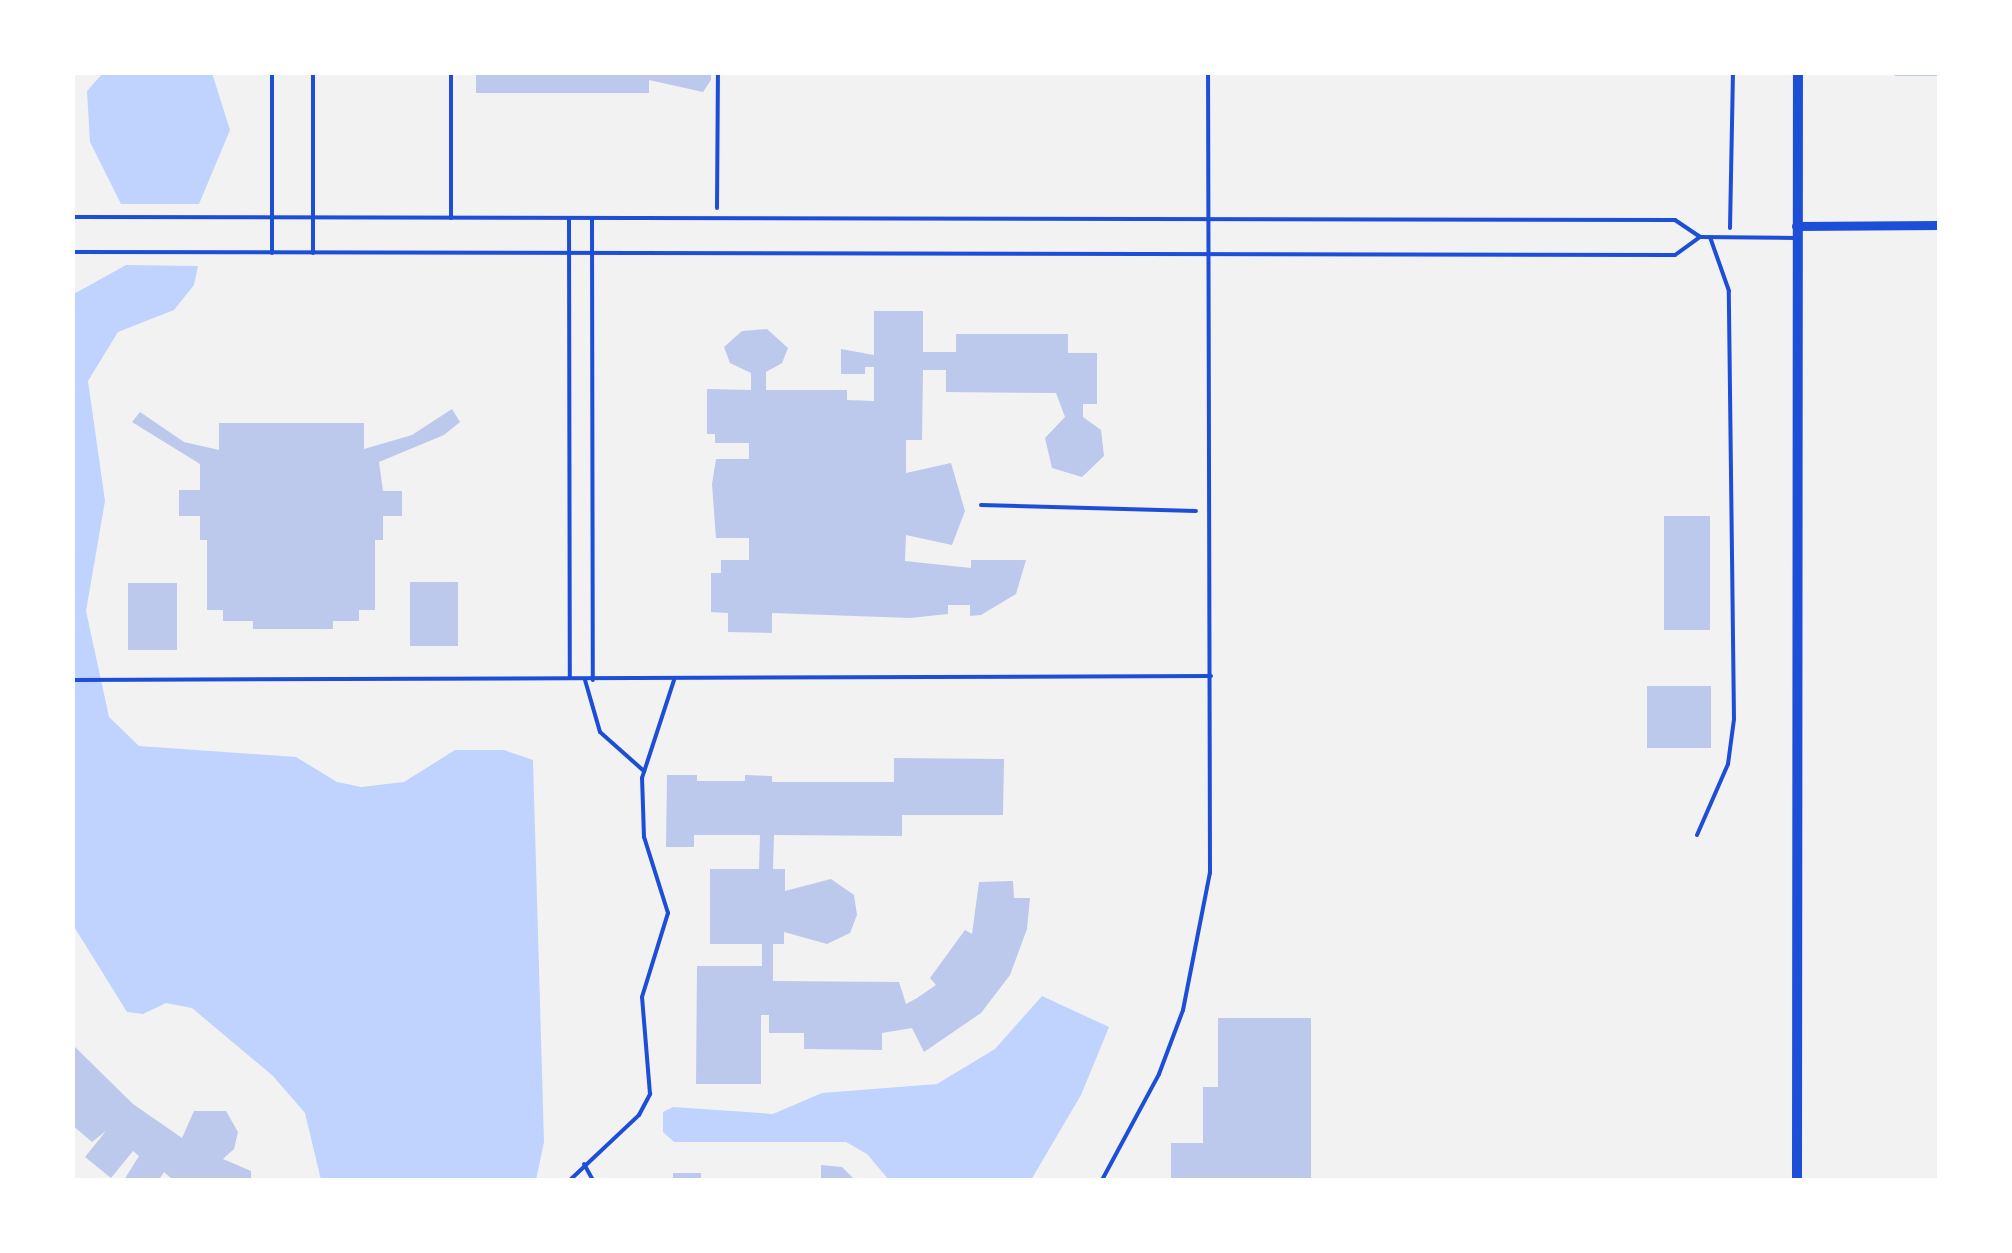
<!DOCTYPE html>
<html>
<head>
<meta charset="utf-8">
<style>
	body { margin:0 }
	#map { position:relative; width:2012px; height:1253px; overflow:hidden; background:#f2f2f2; font-family:"Fira Sans Condensed",sans-serif }
	div>[style] { position:absolute }
	.water>* { inset:0; background:#bfd3fe }
	.building>* { inset:0; background:#bdc9ec }
	.path>* { height:4px; margin:-2px; padding:0 2px; transform-origin:2px; border-radius:2px; background:#1d4ed8 }
	.service>* { height:4px; margin:-2px; padding:0 2px; transform-origin:2px; border-radius:2px; background:#1d4ed8 }
	.minor>* { height:9px; margin:-4.5px; padding:0 4.5px; transform-origin:4.5px; border-radius:4.5px; background:#1d4ed8 }
	.tertiary>* { height:10px; margin:-5px; padding:0 5px; transform-origin:5px; border-radius:5px; background:#1d4ed8 }
	span { translate:-50% -50%; white-space:nowrap; text-align:center; line-height:1.15; -webkit-text-stroke:8px #fff; paint-order:stroke }
	.frame { position:absolute; inset:0; border:75px solid #fff; pointer-events:none }
</style>
</head>
<body>
<div id="map">
	<div class="water">
		<div style="clip-path:polygon(103px 73px,212px 73px,230px 130px,199px 204px,121px 204px,90px 142px,87px 91px)"></div>
		<div style="clip-path:polygon(126px 265px,198px 266px,194px 285px,174px 310px,118px 332px,88px 381px,105px 501px,86px 611px,109px 717px,139px 746px,296px 757px,337px 782px,361px 787px,404px 782px,455px 750px,504px 750px,533px 760px,544px 1142px,536px 1180px,321px 1180px,305px 1113px,273px 1076px,192px 1008px,166px 1003px,143px 1014px,127px 1012px,73px 925px,72px 295px)"></div>
		<div style="clip-path:polygon(1042px 996px,1109px 1027px,1081px 1095px,1031px 1180px,889px 1180px,867px 1154px,846px 1142px,674px 1142px,663px 1132px,663px 1112px,673px 1107px,773px 1114px,822px 1093px,937px 1084px,995px 1049px)"></div>
	</div>
	<div class="building">
		<div style="clip-path:polygon(476px 72px,711px 72px,711px 80px,703px 92px,649px 80px,649px 93px,476px 93px)"></div>
		<div style="clip-path:polygon(1895px 72px,1940px 72px,1940px 76px,1895px 76px)"></div>
		<div style="clip-path:polygon(874px 311px,923px 311px,923px 352px,956px 352px,956px 334px,1068px 334px,1068px 353px,1097px 353px,1097px 404px,1083px 404px,1083px 417px,1101px 430px,1104px 456px,1082px 477px,1052px 468px,1045px 438px,1065px 417px,1056px 393px,946px 392px,946px 370px,923px 370px,922px 440px,906px 440px,906px 473px,951px 463px,965px 511px,952px 545px,906px 535px,905px 561px,971px 568px,971px 560px,1026px 560px,1016px 594px,981px 615px,970px 616px,970px 605px,948px 605px,948px 614px,910px 618px,772px 613px,772px 633px,728px 632px,728px 613px,711px 612px,711px 573px,721px 573px,721px 560px,749px 560px,749px 538px,716px 538px,712px 484px,716px 459px,749px 459px,749px 443px,715px 443px,715px 434px,707px 434px,707px 389px,751px 390px,751px 373px,730px 363px,724px 347px,742px 331px,767px 329px,788px 348px,782px 363px,766px 372px,766px 390px,847px 390px,847px 400px,874px 401px,874px 367px,865px 367px,865px 374px,841px 374px,841px 349px,874px 355px)"></div>
		<div style="clip-path:polygon(452px 409px,460px 422px,444px 435px,379px 462px,383px 491px,402px 491px,402px 516px,383px 516px,383px 540px,375px 540px,375px 610px,359px 610px,359px 621px,333px 621px,333px 629px,253px 629px,253px 621px,223px 621px,223px 610px,207px 610px,207px 540px,200px 540px,200px 516px,179px 516px,179px 490px,200px 490px,200px 464px,132px 422px,140px 412px,184px 442px,219px 450px,219px 423px,364px 423px,364px 449px,412px 435px)"></div>
		<div style="clip-path:polygon(1664px 516px,1710px 516px,1710px 630px,1664px 630px)"></div>
		<div style="clip-path:polygon(410px 582px,458px 582px,458px 646px,410px 646px)"></div>
		<div style="clip-path:polygon(128px 583px,177px 583px,177px 650px,128px 650px)"></div>
		<div style="clip-path:polygon(1647px 686px,1711px 686px,1711px 748px,1647px 748px)"></div>
		<div style="clip-path:polygon(894px 758px,1004px 759px,1003px 815px,902px 815px,902px 836px,774px 835px,773px 869px,785px 869px,785px 891px,831px 879px,854px 895px,857px 915px,850px 933px,827px 944px,784px 932px,784px 944px,773px 944px,773px 981px,899px 982px,906px 1004px,917px 998px,936px 985px,930px 978px,965px 930px,972px 934px,979px 882px,1013px 881px,1014px 898px,1030px 898px,1027px 929px,1010px 975px,981px 1013px,924px 1052px,912px 1028px,882px 1033px,882px 1050px,804px 1049px,804px 1033px,769px 1033px,769px 1015px,761px 1015px,761px 1084px,696px 1084px,697px 966px,762px 966px,762px 944px,710px 944px,710px 869px,759px 869px,760px 835px,694px 835px,694px 847px,666px 847px,667px 775px,697px 775px,697px 781px,745px 781px,745px 775px,772px 776px,772px 782px,894px 782px)"></div>
		<div style="clip-path:polygon(1218px 1018px,1311px 1018px,1311px 1180px,1171px 1180px,1171px 1143px,1203px 1143px,1203px 1087px,1218px 1087px)"></div>
		<div style="clip-path:polygon(72px 1044px,133px 1104px,182px 1138px,194px 1111px,226px 1111px,238px 1132px,234px 1149px,223px 1159px,251px 1171px,251px 1180px,173px 1180px,164px 1172px,159px 1180px,124px 1180px,139px 1156px,133px 1151px,111px 1178px,85px 1157px,106px 1131px,92px 1142px,72px 1125px)"></div>
		<div style="clip-path:polygon(821px 1165px,842px 1167px,855px 1180px,821px 1180px)"></div>
		<div style="clip-path:polygon(673px 1173px,701px 1173px,701px 1180px,673px 1180px)"></div>
	</div>
	<div class="path">
		<div style="left:717px;top:208px;width:136px;rotate:-89.6deg"></div>
		<div style="left:1730px;top:228px;width:156px;rotate:-88.9deg"></div>
		<div style="left:981px;top:505px;width:215px;rotate:1.6deg"></div>
	</div>
	<div class="service">
		<div style="left:451px;top:72px;width:146px;rotate:90deg"></div>
		<div style="left:72px;top:217px;width:1603px;rotate:0.11deg"></div>
		<div style="left:1675px;top:220px;width:30px;rotate:34deg"></div>
		<div style="left:1700px;top:237px;width:96px;rotate:0.6deg"></div>
		<div style="left:569px;top:218px;width:460px;rotate:89.9deg"></div>
		<div style="left:592px;top:220px;width:460px;rotate:89.9deg"></div>
		<div style="left:72px;top:252px;width:1603px;rotate:0.11deg"></div>
		<div style="left:1675px;top:255px;width:31px;rotate:-36deg"></div>
		<div style="left:272px;top:253px;width:181px;rotate:-90deg"></div>
		<div style="left:313px;top:253px;width:181px;rotate:-90deg"></div>
		<div style="left:72px;top:680px;width:1139px;rotate:-0.2deg"></div>
		<div style="left:585px;top:680px;width:54px;rotate:73.9deg"></div>
		<div style="left:600px;top:732px;width:59px;rotate:41.6deg"></div>
		<div style="left:1697px;top:835px;width:77px;rotate:-66.4deg"></div>
		<div style="left:1728px;top:764px;width:45px;rotate:-82.4deg"></div>
		<div style="left:1734px;top:719px;width:428px;rotate:-90.7deg"></div>
		<div style="left:1729px;top:291px;width:57px;rotate:-109.4deg"></div>
		<div style="left:584px;top:1164px;width:18px;rotate:61deg"></div>
		<div style="left:570px;top:1180px;width:95px;rotate:-43.3deg"></div>
		<div style="left:639px;top:1115px;width:24px;rotate:-62deg"></div>
		<div style="left:650px;top:1094px;width:97px;rotate:-94.7deg"></div>
		<div style="left:642px;top:997px;width:88px;rotate:-72.8deg"></div>
		<div style="left:668px;top:913px;width:80px;rotate:-107.5deg"></div>
		<div style="left:644px;top:837px;width:59px;rotate:-91.9deg"></div>
		<div style="left:642px;top:778px;width:103px;rotate:-71.9deg"></div>
		<div style="left:1102px;top:1180px;width:120px;rotate:-61.7deg"></div>
		<div style="left:1159px;top:1074px;width:68px;rotate:-69.4deg"></div>
		<div style="left:1183px;top:1010px;width:140px;rotate:-78.9deg"></div>
		<div style="left:1210px;top:873px;width:801px;rotate:-90.14deg"></div>
	</div>
	<div class="minor">
		<div style="left:1796px;top:226px;width:144px;rotate:-0.4deg"></div>
	</div>
	<div class="tertiary">
		<div style="left:1797px;top:1180px;width:1108px;rotate:-89.95deg"></div>
	</div>
	<div class="frame"></div>
</div>
</body>
</html>
